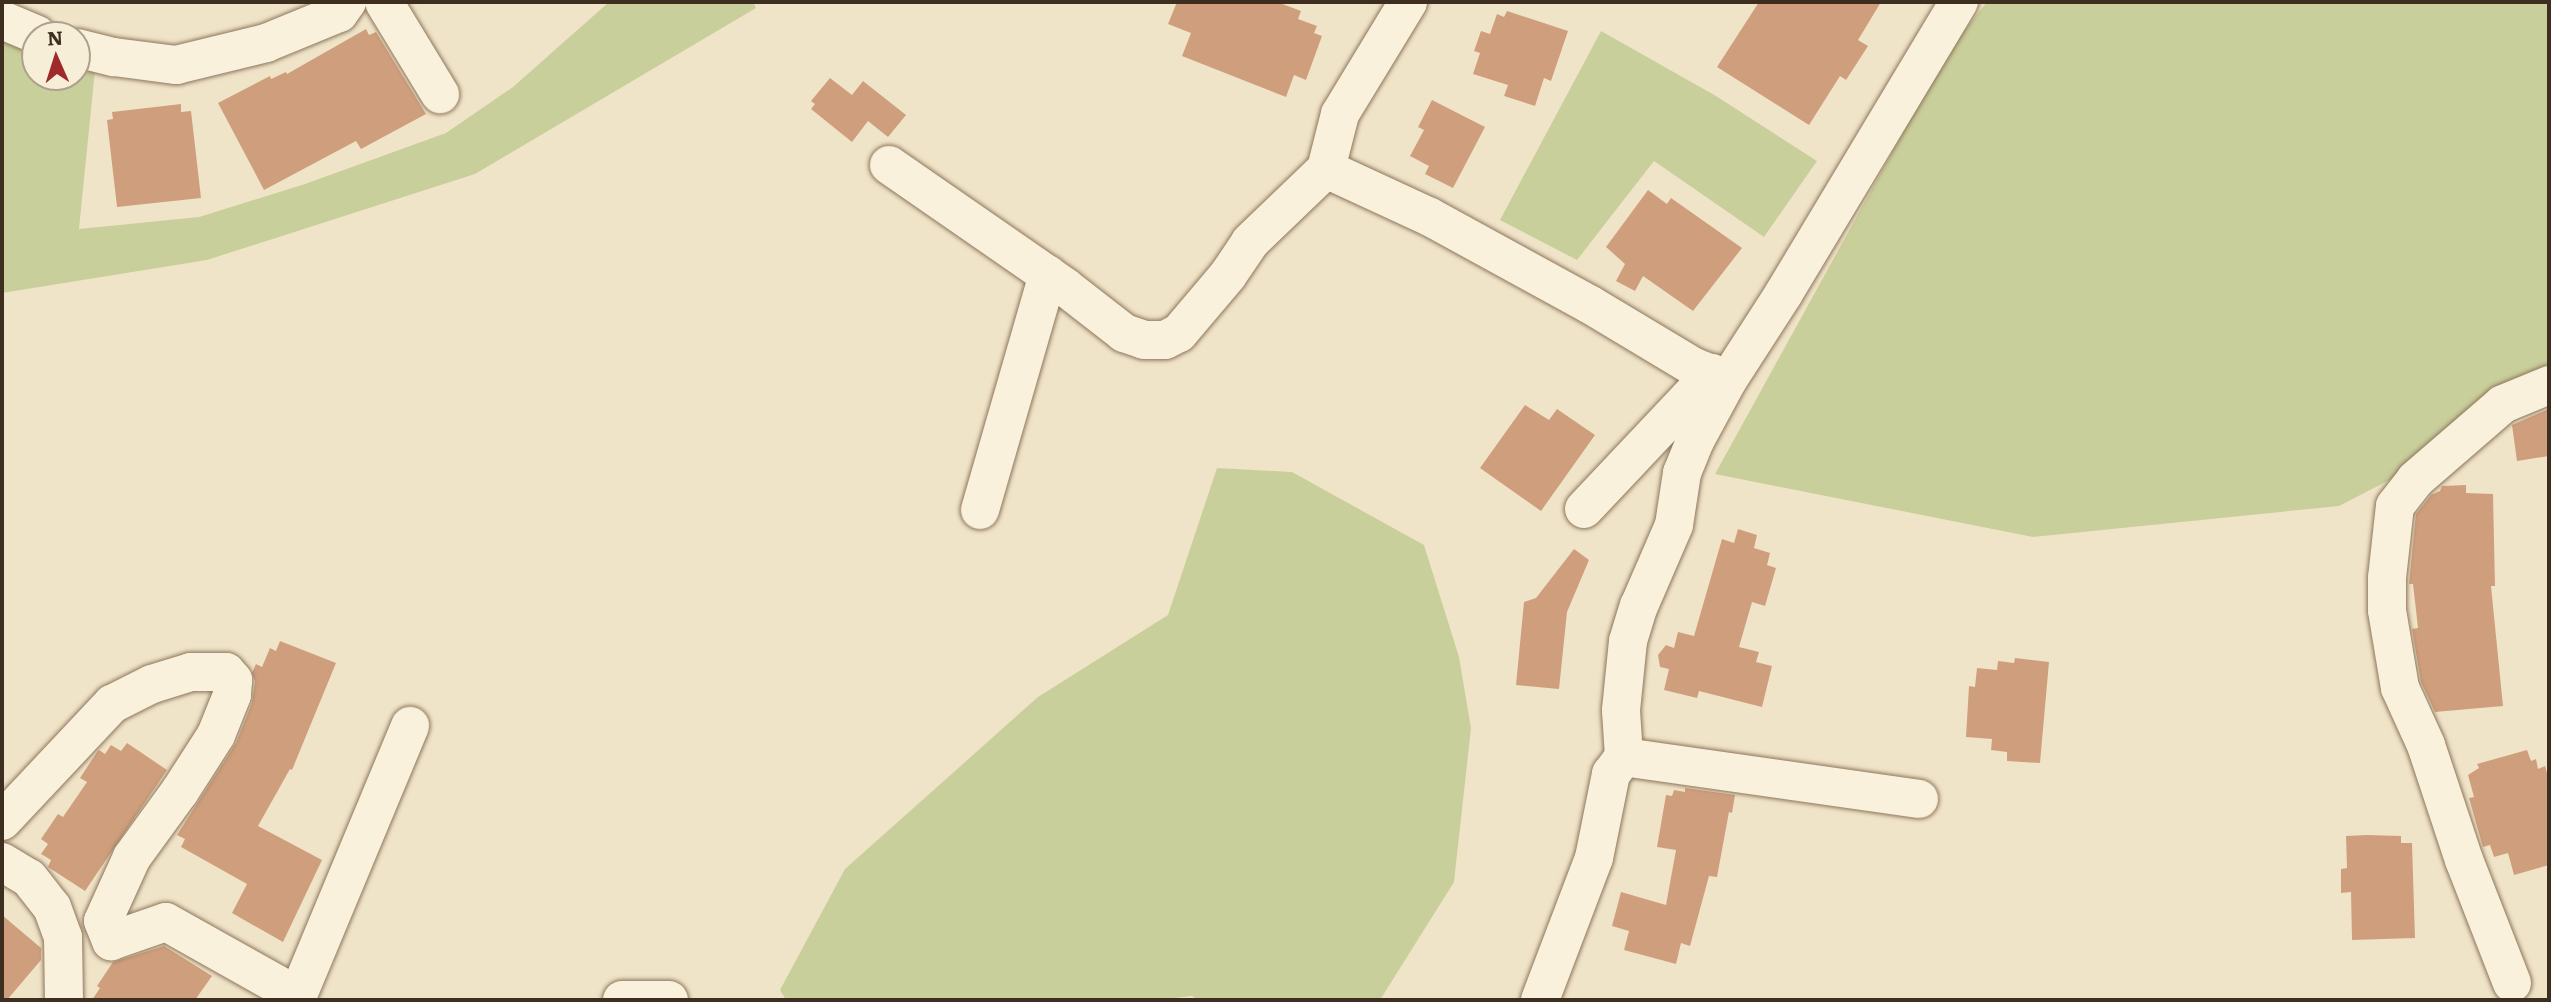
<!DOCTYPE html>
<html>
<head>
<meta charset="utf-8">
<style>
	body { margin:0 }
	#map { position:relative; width:2551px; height:1002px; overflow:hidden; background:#f0e4c8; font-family:Literata,serif }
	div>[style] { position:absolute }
	.green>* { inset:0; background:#c9cf9b }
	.building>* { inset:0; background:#cf9f7d }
	.roads { filter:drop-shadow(0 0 2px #8d765c) drop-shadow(0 0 2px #8d765c) }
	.minor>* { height:38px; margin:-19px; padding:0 19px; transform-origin:19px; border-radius:19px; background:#faf1dc }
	span { translate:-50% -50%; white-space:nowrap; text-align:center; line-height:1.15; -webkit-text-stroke:5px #f7eed8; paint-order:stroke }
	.frame { position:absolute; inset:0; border:4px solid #3d2e20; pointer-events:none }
	.north { position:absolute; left:21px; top:21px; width:70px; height:70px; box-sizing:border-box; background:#f7eed8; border:2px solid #ada18e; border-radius:50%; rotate:357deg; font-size:19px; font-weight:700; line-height:28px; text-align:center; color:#3d2e20 }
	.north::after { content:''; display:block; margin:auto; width:24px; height:32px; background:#9e2a2b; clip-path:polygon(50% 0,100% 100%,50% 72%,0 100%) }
</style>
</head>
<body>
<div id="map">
	<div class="green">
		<div style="clip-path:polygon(609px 2px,753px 2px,756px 8px,475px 174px,207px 260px,2px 293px,2px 30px,35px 45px,35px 77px,77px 77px,77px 63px,95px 70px,79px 229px,199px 217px,305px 184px,446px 133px,513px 87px)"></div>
		<div style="clip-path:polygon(1987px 2px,2549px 2px,2549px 398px,2339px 506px,2033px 537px,1715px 474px,1948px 51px)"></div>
		<div style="clip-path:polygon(1601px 31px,1716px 96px,1817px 161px,1764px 237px,1654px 161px,1577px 260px,1500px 220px)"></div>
		<div style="clip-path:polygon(1217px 468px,1292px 472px,1424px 545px,1459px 657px,1471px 728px,1454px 882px,1380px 1000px,1198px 1000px,1192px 996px,1158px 1000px,786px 1000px,780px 990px,845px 869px,1038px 697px,1168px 615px)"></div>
	</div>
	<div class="building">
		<div style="clip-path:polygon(1177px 2px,1277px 2px,1301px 11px,1298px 19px,1317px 26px,1314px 33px,1322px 36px,1306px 80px,1294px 75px,1286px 97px,1182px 56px,1191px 33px,1168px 24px)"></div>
		<div style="clip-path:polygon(1759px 2px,1881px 2px,1858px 40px,1868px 46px,1846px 80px,1840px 76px,1809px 125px,1717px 67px)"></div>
		<div style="clip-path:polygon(1507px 11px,1568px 31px,1551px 81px,1544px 78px,1535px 106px,1504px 96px,1508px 85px,1473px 74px,1480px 53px,1474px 51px,1481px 31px,1490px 34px,1497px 14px,1504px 17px)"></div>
		<div style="clip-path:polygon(366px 29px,369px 35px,376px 32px,426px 114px,361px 149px,356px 141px,264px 190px,218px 103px,270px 76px,271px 79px,286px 72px,287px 74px)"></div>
		<div style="clip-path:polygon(830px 78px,852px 95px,863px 81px,906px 115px,888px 137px,868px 121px,852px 142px,811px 109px,815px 104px,811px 101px)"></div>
		<div style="clip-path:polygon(1432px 100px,1485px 127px,1453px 188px,1425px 174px,1429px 166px,1410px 156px,1424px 130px,1418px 127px)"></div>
		<div style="clip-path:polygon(181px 104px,181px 112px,191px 111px,201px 198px,117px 207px,107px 120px,113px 119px,112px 112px)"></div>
		<div style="clip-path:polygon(1648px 190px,1667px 204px,1671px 198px,1742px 248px,1693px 311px,1643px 276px,1635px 291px,1616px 281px,1625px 264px,1606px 247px)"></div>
		<div style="clip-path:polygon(1525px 405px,1549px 420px,1557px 409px,1595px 435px,1541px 511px,1480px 468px)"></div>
		<div style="clip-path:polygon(2549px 409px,2549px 456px,2517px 461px,2512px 425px)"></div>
		<div style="clip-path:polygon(2466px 485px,2466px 493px,2493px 494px,2495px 586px,2491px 586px,2503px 706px,2435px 712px,2421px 682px,2412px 629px,2418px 628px,2413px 584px,2409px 584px,2416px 514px,2431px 495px,2440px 491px,2442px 486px)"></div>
		<div style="clip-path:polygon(1738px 529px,1757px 535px,1754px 548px,1770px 553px,1767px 565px,1776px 568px,1765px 606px,1752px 602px,1739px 647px,1759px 652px,1756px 662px,1772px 666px,1762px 707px,1699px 691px,1697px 698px,1664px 690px,1669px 669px,1660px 667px,1658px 655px,1666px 645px,1674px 648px,1678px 632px,1694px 636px,1722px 539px,1734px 543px)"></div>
		<div style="clip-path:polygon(1574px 549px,1589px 560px,1567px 612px,1559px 689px,1516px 685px,1524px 602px,1536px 598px)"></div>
		<div style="clip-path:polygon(280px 641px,336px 663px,292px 770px,290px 769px,258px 826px,322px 860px,283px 942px,232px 913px,247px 884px,181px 847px,185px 839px,177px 835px,236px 743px,252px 703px,255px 681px,252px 673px,256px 664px,262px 667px,270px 648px,276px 651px)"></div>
		<div style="clip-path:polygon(2015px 658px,2049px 662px,2040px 763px,2007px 761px,2007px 752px,1991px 750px,1992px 739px,1966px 737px,1969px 686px,1975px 687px,1977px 668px,1997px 670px,1998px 661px,2014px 663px)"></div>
		<div style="clip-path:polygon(127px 743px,167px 770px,85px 891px,48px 867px,51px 860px,41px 854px,48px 844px,41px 839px,58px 814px,63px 817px,87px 782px,80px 778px,97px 752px,99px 750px,105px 754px,111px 745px,121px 751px)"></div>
		<div style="clip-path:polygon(2527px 750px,2531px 761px,2536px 759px,2538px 769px,2545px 766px,2549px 780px,2549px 865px,2514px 875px,2508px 853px,2494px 857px,2490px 845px,2483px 847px,2469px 798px,2474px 797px,2468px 775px,2479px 768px,2477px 764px)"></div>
		<div style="clip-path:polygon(1685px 788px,1735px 795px,1732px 813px,1729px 812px,1717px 877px,1709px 876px,1690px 946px,1681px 943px,1676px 964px,1624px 950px,1629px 931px,1612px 926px,1621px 892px,1666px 905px,1676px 850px,1657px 847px,1666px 795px,1672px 796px,1674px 790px,1685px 792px)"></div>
		<div style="clip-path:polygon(2367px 835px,2401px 836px,2401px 843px,2412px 843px,2415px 938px,2352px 940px,2351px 892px,2341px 893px,2341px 869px,2347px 868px,2346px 836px)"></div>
		<div style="clip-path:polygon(2px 915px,41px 948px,41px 960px,7px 1000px,2px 1000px)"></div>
		<div style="clip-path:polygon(164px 946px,212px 976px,195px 1000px,92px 1000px,100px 988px,97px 986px,113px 962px)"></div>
	</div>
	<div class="roads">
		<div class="minor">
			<div style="left:384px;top:2px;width:108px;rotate:58.7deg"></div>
			<div style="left:2px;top:20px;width:38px;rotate:23deg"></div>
			<div style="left:77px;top:48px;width:38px;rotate:14deg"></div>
			<div style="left:114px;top:57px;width:63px;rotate:7.4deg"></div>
			<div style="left:176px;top:65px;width:93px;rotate:-13.7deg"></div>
			<div style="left:266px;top:43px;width:79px;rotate:-22.3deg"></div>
			<div style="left:339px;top:13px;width:14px;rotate:-54deg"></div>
			<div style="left:889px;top:165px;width:214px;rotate:34.7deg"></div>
			<div style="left:1065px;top:287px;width:75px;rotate:37.9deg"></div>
			<div style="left:1124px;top:333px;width:21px;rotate:19deg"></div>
			<div style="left:1144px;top:340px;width:21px"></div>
			<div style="left:1165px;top:340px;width:16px;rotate:-27deg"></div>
			<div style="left:1179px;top:333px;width:76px;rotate:-49.8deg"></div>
			<div style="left:1228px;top:275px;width:40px;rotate:-56deg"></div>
			<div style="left:1250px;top:242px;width:105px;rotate:-43.8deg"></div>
			<div style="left:1326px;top:169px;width:57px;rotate:-75.7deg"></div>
			<div style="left:1340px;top:114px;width:131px;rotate:-58.7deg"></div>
			<div style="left:1326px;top:169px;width:115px;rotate:24.8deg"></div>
			<div style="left:1430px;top:217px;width:181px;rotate:28.7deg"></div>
			<div style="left:1589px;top:304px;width:122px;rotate:31deg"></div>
			<div style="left:1694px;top:367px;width:36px;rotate:21deg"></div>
			<div style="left:1584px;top:509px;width:187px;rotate:-46.7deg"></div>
			<div style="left:980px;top:510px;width:245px;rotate:-73.9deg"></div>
			<div style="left:1624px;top:757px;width:298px;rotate:8.1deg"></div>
			<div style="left:2px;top:821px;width:161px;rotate:-46.8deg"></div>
			<div style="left:112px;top:704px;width:45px;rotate:-26.6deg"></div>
			<div style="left:152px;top:684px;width:41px;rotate:-17.1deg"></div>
			<div style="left:191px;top:672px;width:35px"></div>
			<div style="left:226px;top:672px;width:11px;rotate:49deg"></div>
			<div style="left:233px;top:680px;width:15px;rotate:94deg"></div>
			<div style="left:232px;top:695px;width:43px;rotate:111.8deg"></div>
			<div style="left:216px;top:735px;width:67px;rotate:122.7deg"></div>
			<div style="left:180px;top:791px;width:82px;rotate:126deg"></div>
			<div style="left:132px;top:857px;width:70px;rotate:114.4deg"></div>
			<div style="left:103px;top:921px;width:22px;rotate:68deg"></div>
			<div style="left:111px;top:941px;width:58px;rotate:-19.1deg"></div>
			<div style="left:166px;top:922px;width:151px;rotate:29.3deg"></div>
			<div style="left:2px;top:862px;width:31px;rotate:31deg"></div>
			<div style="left:29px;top:878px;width:37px;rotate:52deg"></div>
			<div style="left:52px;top:907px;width:32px;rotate:70deg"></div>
			<div style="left:63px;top:937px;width:63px;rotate:89.1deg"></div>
			<div style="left:2512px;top:983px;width:132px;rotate:-111.3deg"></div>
			<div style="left:2464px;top:860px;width:121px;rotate:-108.3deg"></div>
			<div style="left:2426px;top:745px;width:63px;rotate:-114.5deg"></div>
			<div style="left:2400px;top:688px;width:79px;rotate:-99.5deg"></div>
			<div style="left:2387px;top:610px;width:32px;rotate:-90deg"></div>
			<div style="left:2387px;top:578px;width:72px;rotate:-83.7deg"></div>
			<div style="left:2395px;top:506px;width:33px;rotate:-52deg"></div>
			<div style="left:2415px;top:480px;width:116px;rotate:-40.8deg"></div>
			<div style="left:2503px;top:404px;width:50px;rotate:-22.4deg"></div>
			<div style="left:296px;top:1000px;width:297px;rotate:-67.4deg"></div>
			<div style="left:622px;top:1000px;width:47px"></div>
			<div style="left:1540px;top:1000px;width:152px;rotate:-69.2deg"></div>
			<div style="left:1594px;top:858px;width:86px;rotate:-78.6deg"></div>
			<div style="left:1611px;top:774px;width:21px;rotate:-53deg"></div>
			<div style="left:1624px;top:757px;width:47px;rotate:-93.7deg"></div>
			<div style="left:1621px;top:710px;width:69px;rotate:-84.2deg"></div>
			<div style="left:1628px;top:641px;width:37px;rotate:-73deg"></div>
			<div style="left:1639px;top:606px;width:88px;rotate:-66.6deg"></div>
			<div style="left:1674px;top:525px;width:53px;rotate:-81.3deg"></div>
			<div style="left:1682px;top:473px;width:35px;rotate:-68deg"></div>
			<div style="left:1695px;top:441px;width:69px;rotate:-61.6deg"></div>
			<div style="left:1728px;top:380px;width:103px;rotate:-57.2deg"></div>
			<div style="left:1784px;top:293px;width:340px;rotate:-59deg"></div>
		</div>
	</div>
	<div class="frame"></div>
	<div class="north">N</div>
</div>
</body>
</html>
